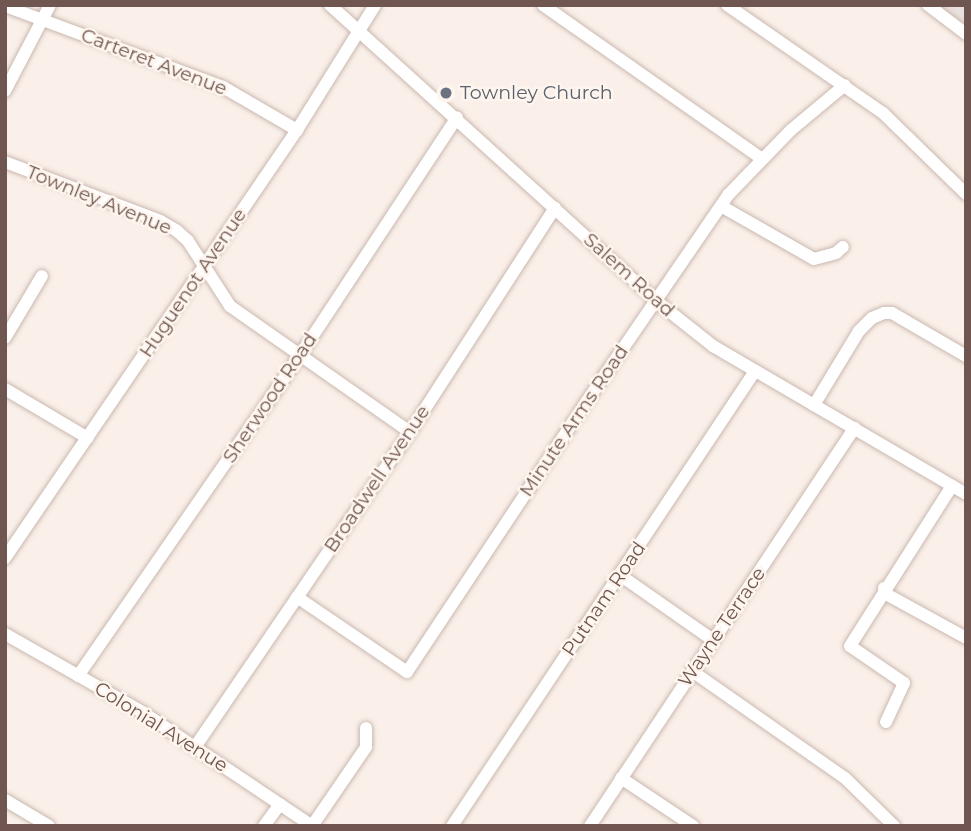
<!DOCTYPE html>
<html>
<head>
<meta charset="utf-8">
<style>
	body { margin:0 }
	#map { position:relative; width:971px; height:831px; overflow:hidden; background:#faf0e9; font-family:Montserrat,sans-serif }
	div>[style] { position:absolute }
	.industrial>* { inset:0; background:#e9e1de }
	.roads { filter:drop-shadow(0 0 2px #cab8b0) drop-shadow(0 0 2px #cab8b0) }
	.minor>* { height:12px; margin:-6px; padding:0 6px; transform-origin:6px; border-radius:6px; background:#fff }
	.dots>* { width:19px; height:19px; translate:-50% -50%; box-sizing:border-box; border:4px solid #fdf5ee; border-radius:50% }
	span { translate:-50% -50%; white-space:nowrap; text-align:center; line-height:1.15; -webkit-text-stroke:5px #fdf5ee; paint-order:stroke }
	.street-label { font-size:19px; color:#705650 }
	.worship-label { font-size:19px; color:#5b616d }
	.left { translate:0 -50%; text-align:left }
	.frame { position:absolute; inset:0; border:7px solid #705650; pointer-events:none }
</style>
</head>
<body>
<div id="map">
	<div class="industrial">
		<div style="clip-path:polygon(927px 5px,966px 5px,966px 33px)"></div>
	</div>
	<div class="roads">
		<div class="minor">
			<div style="left:330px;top:5px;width:439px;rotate:42.2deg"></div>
			<div style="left:655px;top:300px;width:74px;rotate:38.4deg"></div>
			<div style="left:713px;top:346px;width:293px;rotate:30.3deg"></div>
			<div style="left:543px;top:5px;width:266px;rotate:35.1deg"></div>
			<div style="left:727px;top:5px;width:190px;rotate:34.7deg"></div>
			<div style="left:883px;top:113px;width:116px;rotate:44.3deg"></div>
			<div style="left:928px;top:5px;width:48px;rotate:37.3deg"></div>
			<div style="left:5px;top:6px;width:233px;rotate:20.4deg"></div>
			<div style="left:223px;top:87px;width:86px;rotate:30.2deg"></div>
			<div style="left:5px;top:91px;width:97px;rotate:-62.4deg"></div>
			<div style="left:5px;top:162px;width:166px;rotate:20.8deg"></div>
			<div style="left:160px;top:221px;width:20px;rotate:30deg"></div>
			<div style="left:177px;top:231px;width:15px;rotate:42deg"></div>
			<div style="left:188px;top:241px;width:77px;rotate:57.1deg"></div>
			<div style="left:230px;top:306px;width:220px;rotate:35deg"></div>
			<div style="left:721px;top:206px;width:107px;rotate:29.7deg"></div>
			<div style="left:814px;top:259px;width:23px;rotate:-15deg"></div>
			<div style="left:836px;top:253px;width:9px;rotate:-41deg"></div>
			<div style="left:5px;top:338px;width:72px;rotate:-59.2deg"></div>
			<div style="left:5px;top:389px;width:96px;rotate:30.6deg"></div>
			<div style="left:814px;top:405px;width:87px;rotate:-58.7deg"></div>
			<div style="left:859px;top:331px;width:18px;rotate:-45deg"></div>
			<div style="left:872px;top:318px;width:13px;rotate:-23deg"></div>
			<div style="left:884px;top:313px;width:8px"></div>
			<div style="left:892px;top:313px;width:86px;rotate:30.2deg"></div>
			<div style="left:5px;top:558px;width:518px;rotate:-55.7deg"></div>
			<div style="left:297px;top:130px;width:147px;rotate:-58deg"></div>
			<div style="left:620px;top:575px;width:113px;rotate:35deg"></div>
			<div style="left:884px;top:588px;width:6px;rotate:72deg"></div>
			<div style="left:886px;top:594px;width:91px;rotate:28.8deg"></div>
			<div style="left:297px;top:597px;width:133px;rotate:34.3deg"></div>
			<div style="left:407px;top:672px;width:325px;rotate:-56.4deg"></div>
			<div style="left:587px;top:401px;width:250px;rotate:-55.6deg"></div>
			<div style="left:728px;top:195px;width:91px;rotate:-45.9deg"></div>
			<div style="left:791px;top:130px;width:70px;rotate:-39.8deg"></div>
			<div style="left:5px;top:634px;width:160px;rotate:29.6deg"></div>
			<div style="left:144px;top:713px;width:202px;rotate:33.9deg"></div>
			<div style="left:692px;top:671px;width:187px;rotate:35deg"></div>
			<div style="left:845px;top:778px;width:69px;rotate:44.4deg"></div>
			<div style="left:78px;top:676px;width:388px;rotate:-55.3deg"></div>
			<div style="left:299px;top:357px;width:287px;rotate:-56.6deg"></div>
			<div style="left:886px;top:722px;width:43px;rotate:-65.2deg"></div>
			<div style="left:904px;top:683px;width:65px;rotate:-145.6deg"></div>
			<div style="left:850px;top:646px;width:190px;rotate:-57.5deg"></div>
			<div style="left:195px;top:747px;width:381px;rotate:-55.7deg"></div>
			<div style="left:410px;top:432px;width:267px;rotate:-57.1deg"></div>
			<div style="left:621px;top:778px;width:87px;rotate:33.7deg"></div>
			<div style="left:5px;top:800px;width:51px;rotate:30.6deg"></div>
			<div style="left:264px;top:826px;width:27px;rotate:-54deg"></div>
			<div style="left:312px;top:826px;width:96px;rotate:-55.6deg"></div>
			<div style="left:366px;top:747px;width:19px;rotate:-90deg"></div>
			<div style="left:452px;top:826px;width:547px;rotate:-56.34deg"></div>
			<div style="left:590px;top:826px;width:478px;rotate:-56.4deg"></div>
		</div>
	</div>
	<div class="dots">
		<div style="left:446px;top:93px;background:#6b7280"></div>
	</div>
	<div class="street-label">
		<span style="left:154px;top:62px;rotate:21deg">Carteret Avenue</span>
		<span style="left:99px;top:200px;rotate:22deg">Townley Avenue</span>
		<span style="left:629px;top:275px;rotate:42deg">Salem Road</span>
		<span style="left:193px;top:283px;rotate:-56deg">Huguenot Avenue</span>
		<span style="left:270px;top:398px;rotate:-56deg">Sherwood Road</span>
		<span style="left:574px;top:421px;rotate:-56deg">Minute Arms Road</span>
		<span style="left:377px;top:479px;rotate:-56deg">Broadwell Avenue</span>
		<span style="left:604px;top:599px;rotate:-56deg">Putnam Road</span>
		<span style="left:722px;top:627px;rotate:-56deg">Wayne Terrace</span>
		<span style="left:161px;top:727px;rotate:32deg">Colonial Avenue</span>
	</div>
	<div class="worship-label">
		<span class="left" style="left:460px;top:93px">Townley Church</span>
	</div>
	<div class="frame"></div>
</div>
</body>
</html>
